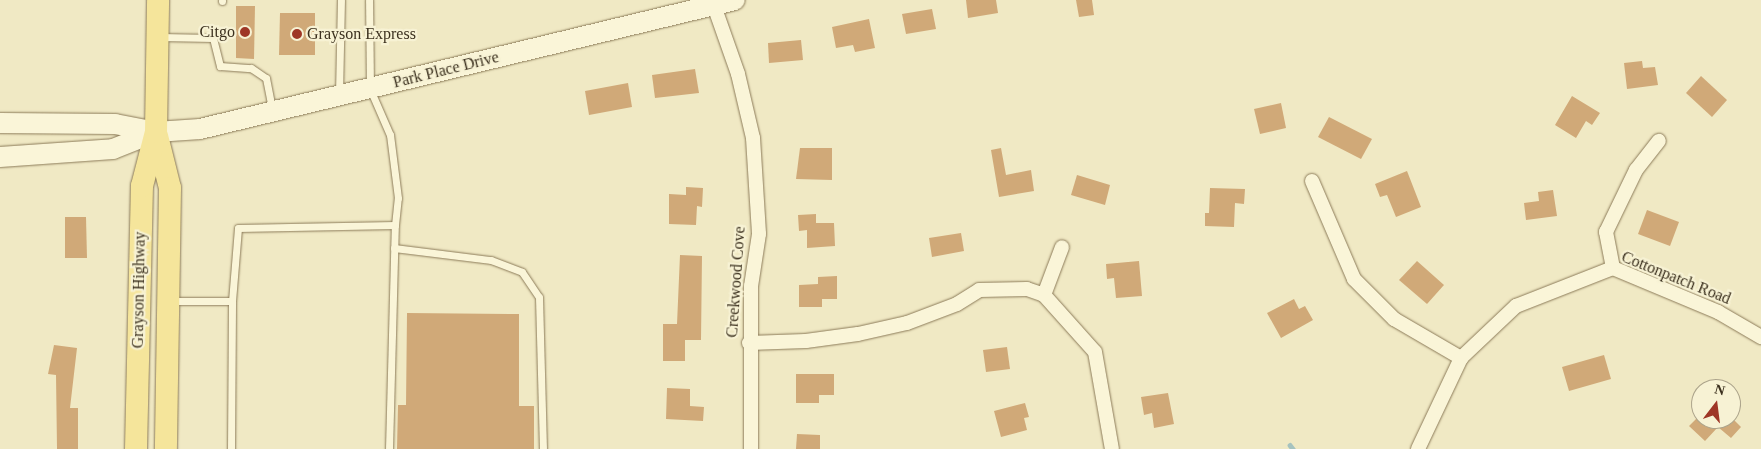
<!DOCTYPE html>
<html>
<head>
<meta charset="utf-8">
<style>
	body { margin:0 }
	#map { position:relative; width:1761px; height:449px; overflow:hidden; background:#f0e9c4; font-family:Georgia,serif }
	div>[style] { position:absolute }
	.stream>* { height:4.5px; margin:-2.25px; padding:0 2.25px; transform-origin:2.25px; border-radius:2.25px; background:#a6c3bf }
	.building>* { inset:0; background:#d0a978 }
	.roads { filter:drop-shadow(0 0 1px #8c7b59) drop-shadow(0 0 1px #8c7b59) }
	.lane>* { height:7px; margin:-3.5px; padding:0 3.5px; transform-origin:3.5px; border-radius:3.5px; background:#faf5d8 }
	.street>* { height:14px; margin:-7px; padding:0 7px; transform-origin:7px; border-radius:7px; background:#faf5d8 }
	.secondary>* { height:20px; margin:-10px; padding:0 10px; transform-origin:10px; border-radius:10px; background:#faf5d8 }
	.primary>* { height:22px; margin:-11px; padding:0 11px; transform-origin:11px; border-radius:11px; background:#f5e59b }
	.dots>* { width:14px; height:14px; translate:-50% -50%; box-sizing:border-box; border:2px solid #f7f2d4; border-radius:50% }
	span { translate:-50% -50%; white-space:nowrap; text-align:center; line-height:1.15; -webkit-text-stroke:4.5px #f7f2d4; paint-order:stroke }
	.poi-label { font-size:16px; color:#3b301e }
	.right { translate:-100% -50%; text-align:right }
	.left { translate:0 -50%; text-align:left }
	.street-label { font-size:16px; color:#3b301e }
	.north { position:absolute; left:1691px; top:379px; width:50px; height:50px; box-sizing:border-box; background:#f7f2d4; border:1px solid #aca48b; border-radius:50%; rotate:15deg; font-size:14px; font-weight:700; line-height:20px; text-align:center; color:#3b301e }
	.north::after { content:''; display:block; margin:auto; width:18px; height:22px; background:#9e3626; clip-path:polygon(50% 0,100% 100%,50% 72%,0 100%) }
</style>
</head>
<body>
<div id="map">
	<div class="stream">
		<div style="left:1290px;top:445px;width:5px;rotate:53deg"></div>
	</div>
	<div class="building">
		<div style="clip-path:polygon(966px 0,996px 0,998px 13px,968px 18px)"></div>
		<div style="clip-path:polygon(1076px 0,1092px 0,1094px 15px,1079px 17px)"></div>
		<div style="clip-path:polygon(236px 6px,255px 6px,254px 59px,236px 58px)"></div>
		<div style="clip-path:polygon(932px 9px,936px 29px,906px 34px,902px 14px)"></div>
		<div style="clip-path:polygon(280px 13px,315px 13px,315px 55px,279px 55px)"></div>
		<div style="clip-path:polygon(869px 19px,875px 48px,855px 52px,853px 45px,836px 48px,832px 27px)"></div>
		<div style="clip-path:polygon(801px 40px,803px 60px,769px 63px,768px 43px)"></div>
		<div style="clip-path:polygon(1642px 61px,1643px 68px,1655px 67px,1658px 85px,1627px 89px,1624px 63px)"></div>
		<div style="clip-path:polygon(695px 69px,699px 93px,655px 98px,652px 75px)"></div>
		<div style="clip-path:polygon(1701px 76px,1727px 100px,1712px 117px,1686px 93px)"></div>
		<div style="clip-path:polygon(628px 83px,632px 107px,589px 115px,585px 91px)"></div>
		<div style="clip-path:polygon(1572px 96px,1600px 113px,1592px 125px,1586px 121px,1576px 138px,1555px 125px)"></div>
		<div style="clip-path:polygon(1281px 103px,1286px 128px,1260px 134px,1254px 109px)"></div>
		<div style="clip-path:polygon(1329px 117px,1372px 139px,1361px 159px,1318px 137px)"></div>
		<div style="clip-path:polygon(800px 148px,832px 148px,832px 180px,796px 179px)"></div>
		<div style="clip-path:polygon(1001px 148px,1006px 175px,1031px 170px,1034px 191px,999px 197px,991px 150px)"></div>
		<div style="clip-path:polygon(1407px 171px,1421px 207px,1396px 217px,1387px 195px,1380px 197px,1375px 184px)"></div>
		<div style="clip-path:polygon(1077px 175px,1110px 185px,1105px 205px,1071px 195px)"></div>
		<div style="clip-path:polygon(686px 187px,703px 188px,702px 207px,697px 206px,696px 225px,669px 224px,669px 194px,686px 195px)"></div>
		<div style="clip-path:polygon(1210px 188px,1245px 189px,1244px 204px,1235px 203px,1234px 227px,1205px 226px,1205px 213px,1209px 213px)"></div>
		<div style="clip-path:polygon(1553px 190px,1557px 216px,1526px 220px,1524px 203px,1539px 201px,1538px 192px)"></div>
		<div style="clip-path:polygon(1647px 210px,1679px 222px,1670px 246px,1638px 234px)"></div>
		<div style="clip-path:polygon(816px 214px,816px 223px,834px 223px,835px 246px,807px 248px,807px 230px,799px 231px,798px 215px)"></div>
		<div style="clip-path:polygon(65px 217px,86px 217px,87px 258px,65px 258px)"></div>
		<div style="clip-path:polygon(961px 233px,964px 251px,932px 257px,929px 238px)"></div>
		<div style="clip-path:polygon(680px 255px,702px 256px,701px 340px,685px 340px,685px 361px,663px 361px,663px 324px,677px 324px)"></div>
		<div style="clip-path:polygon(1139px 261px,1142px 296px,1116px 298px,1114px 278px,1107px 279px,1106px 264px)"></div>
		<div style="clip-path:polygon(1417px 261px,1444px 285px,1427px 304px,1399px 280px)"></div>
		<div style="clip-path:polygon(837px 276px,837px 299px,822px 299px,822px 307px,799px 307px,799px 285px,818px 284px,818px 277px)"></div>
		<div style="clip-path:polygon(1294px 299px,1299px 309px,1305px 306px,1313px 320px,1281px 338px,1267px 313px)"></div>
		<div style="clip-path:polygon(407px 313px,519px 314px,519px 406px,534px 406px,534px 449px,397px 449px,398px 405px,406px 405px)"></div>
		<div style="clip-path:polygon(54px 345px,77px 348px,70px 408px,78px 408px,78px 449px,57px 449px,56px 375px,48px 374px)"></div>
		<div style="clip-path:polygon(1007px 347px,1010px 369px,986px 372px,983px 350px)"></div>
		<div style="clip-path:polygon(1604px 355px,1611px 379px,1569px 391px,1562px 367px)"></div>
		<div style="clip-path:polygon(796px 374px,834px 374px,834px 395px,819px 395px,819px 403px,796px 403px)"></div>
		<div style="clip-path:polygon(667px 388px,690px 389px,690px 406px,704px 407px,703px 421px,666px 419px)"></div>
		<div style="clip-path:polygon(1168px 393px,1174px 424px,1154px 428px,1152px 413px,1144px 415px,1141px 397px)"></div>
		<div style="clip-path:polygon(1025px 403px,1029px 417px,1024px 418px,1027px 430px,1001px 437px,994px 411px)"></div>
		<div style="clip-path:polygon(1696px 419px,1733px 419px,1741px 427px,1731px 438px,1718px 427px,1705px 441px,1689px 426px)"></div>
		<div style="clip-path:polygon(797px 434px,820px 435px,820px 449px,796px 449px)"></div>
	</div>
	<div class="roads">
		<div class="lane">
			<div style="left:222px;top:0;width:1px;rotate:90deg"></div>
			<div style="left:160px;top:37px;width:53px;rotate:1.1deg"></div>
			<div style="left:213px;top:38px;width:29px;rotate:76deg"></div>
			<div style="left:220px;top:66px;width:31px;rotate:4deg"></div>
			<div style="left:251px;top:68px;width:18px;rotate:34deg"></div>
			<div style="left:266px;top:78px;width:33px;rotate:79deg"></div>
			<div style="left:339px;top:94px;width:94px;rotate:-88.8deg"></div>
			<div style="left:394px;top:248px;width:98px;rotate:7.1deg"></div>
			<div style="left:491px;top:260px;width:33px;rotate:21deg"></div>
			<div style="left:522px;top:272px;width:30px;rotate:56deg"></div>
			<div style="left:539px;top:297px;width:152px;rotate:88.5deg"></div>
			<div style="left:170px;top:301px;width:62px"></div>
			<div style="left:232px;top:301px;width:73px;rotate:-85.3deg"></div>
			<div style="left:238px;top:228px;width:157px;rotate:-1.1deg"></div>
			<div style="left:395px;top:225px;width:27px;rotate:-84deg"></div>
			<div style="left:398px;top:198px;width:64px;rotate:-97.2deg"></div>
			<div style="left:390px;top:135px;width:50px;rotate:-113.5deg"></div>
			<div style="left:370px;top:89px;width:89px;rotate:-90.6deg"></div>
			<div style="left:231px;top:449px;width:148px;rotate:-89.6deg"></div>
			<div style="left:389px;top:449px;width:224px;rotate:-88.5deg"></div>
		</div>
		<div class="street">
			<div style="left:712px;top:0;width:78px;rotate:70.6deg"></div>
			<div style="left:738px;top:74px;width:66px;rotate:76.8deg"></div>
			<div style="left:753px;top:138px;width:96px;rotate:86.4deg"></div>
			<div style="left:759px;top:234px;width:53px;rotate:98.7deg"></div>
			<div style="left:751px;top:286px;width:163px;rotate:90deg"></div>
			<div style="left:1312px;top:181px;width:107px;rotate:66.8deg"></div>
			<div style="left:1354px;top:279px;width:57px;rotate:45deg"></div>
			<div style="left:1394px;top:319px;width:78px;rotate:30.2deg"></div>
			<div style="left:1613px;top:268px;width:37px;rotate:-101deg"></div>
			<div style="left:1606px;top:232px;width:69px;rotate:-64.2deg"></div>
			<div style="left:1636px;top:170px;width:37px;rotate:-52deg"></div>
			<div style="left:1044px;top:295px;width:51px;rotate:-69.4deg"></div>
			<div style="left:749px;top:343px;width:57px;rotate:-2deg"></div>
			<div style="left:806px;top:341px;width:52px;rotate:-7.7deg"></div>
			<div style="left:858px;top:334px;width:50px;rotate:-12.7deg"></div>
			<div style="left:907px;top:323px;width:53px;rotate:-20.8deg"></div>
			<div style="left:957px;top:304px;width:26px;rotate:-32deg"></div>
			<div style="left:979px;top:290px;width:48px;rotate:-1.2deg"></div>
			<div style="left:1027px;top:289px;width:18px;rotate:19deg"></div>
			<div style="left:1044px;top:295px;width:76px;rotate:48.2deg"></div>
			<div style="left:1095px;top:352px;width:98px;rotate:80.1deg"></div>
			<div style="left:1418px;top:449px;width:101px;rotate:-64.7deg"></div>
			<div style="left:1461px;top:358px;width:76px;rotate:-43.4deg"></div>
			<div style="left:1516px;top:306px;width:104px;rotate:-21.4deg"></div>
			<div style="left:1613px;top:268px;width:114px;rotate:22.7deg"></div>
			<div style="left:1718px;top:312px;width:50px;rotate:30.2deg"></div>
		</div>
		<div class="secondary">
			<div style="left:0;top:123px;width:115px;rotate:0.5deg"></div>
			<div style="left:115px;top:124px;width:42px;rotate:11deg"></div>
			<div style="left:156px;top:132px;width:44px;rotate:-3.9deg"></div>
			<div style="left:200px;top:129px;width:550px;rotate:-13.56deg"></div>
			<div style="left:0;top:157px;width:113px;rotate:-4deg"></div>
			<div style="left:113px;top:149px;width:46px;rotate:-21.6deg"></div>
		</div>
		<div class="primary">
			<div style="left:157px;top:136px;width:54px;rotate:76deg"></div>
			<div style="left:170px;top:188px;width:261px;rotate:90.9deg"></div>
			<div style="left:136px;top:449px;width:263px;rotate:-88.7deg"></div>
			<div style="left:142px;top:186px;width:56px;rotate:-75.5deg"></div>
			<div style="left:156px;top:132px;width:132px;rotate:-89.1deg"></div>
		</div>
	</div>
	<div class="dots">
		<div style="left:245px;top:32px;background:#9e3626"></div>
		<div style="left:297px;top:34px;background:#9e3626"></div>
	</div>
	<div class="poi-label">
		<span class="right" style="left:235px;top:32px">Citgo</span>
		<span class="left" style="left:307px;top:34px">Grayson Express</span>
	</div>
	<div class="street-label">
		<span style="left:446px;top:70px;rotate:-14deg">Park Place Drive</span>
		<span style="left:1676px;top:278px;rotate:22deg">Cottonpatch Road</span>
		<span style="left:736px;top:282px;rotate:-86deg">Creekwood Cove</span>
		<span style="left:139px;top:290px;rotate:-89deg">Grayson Highway</span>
	</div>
	<div class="north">N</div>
</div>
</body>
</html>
